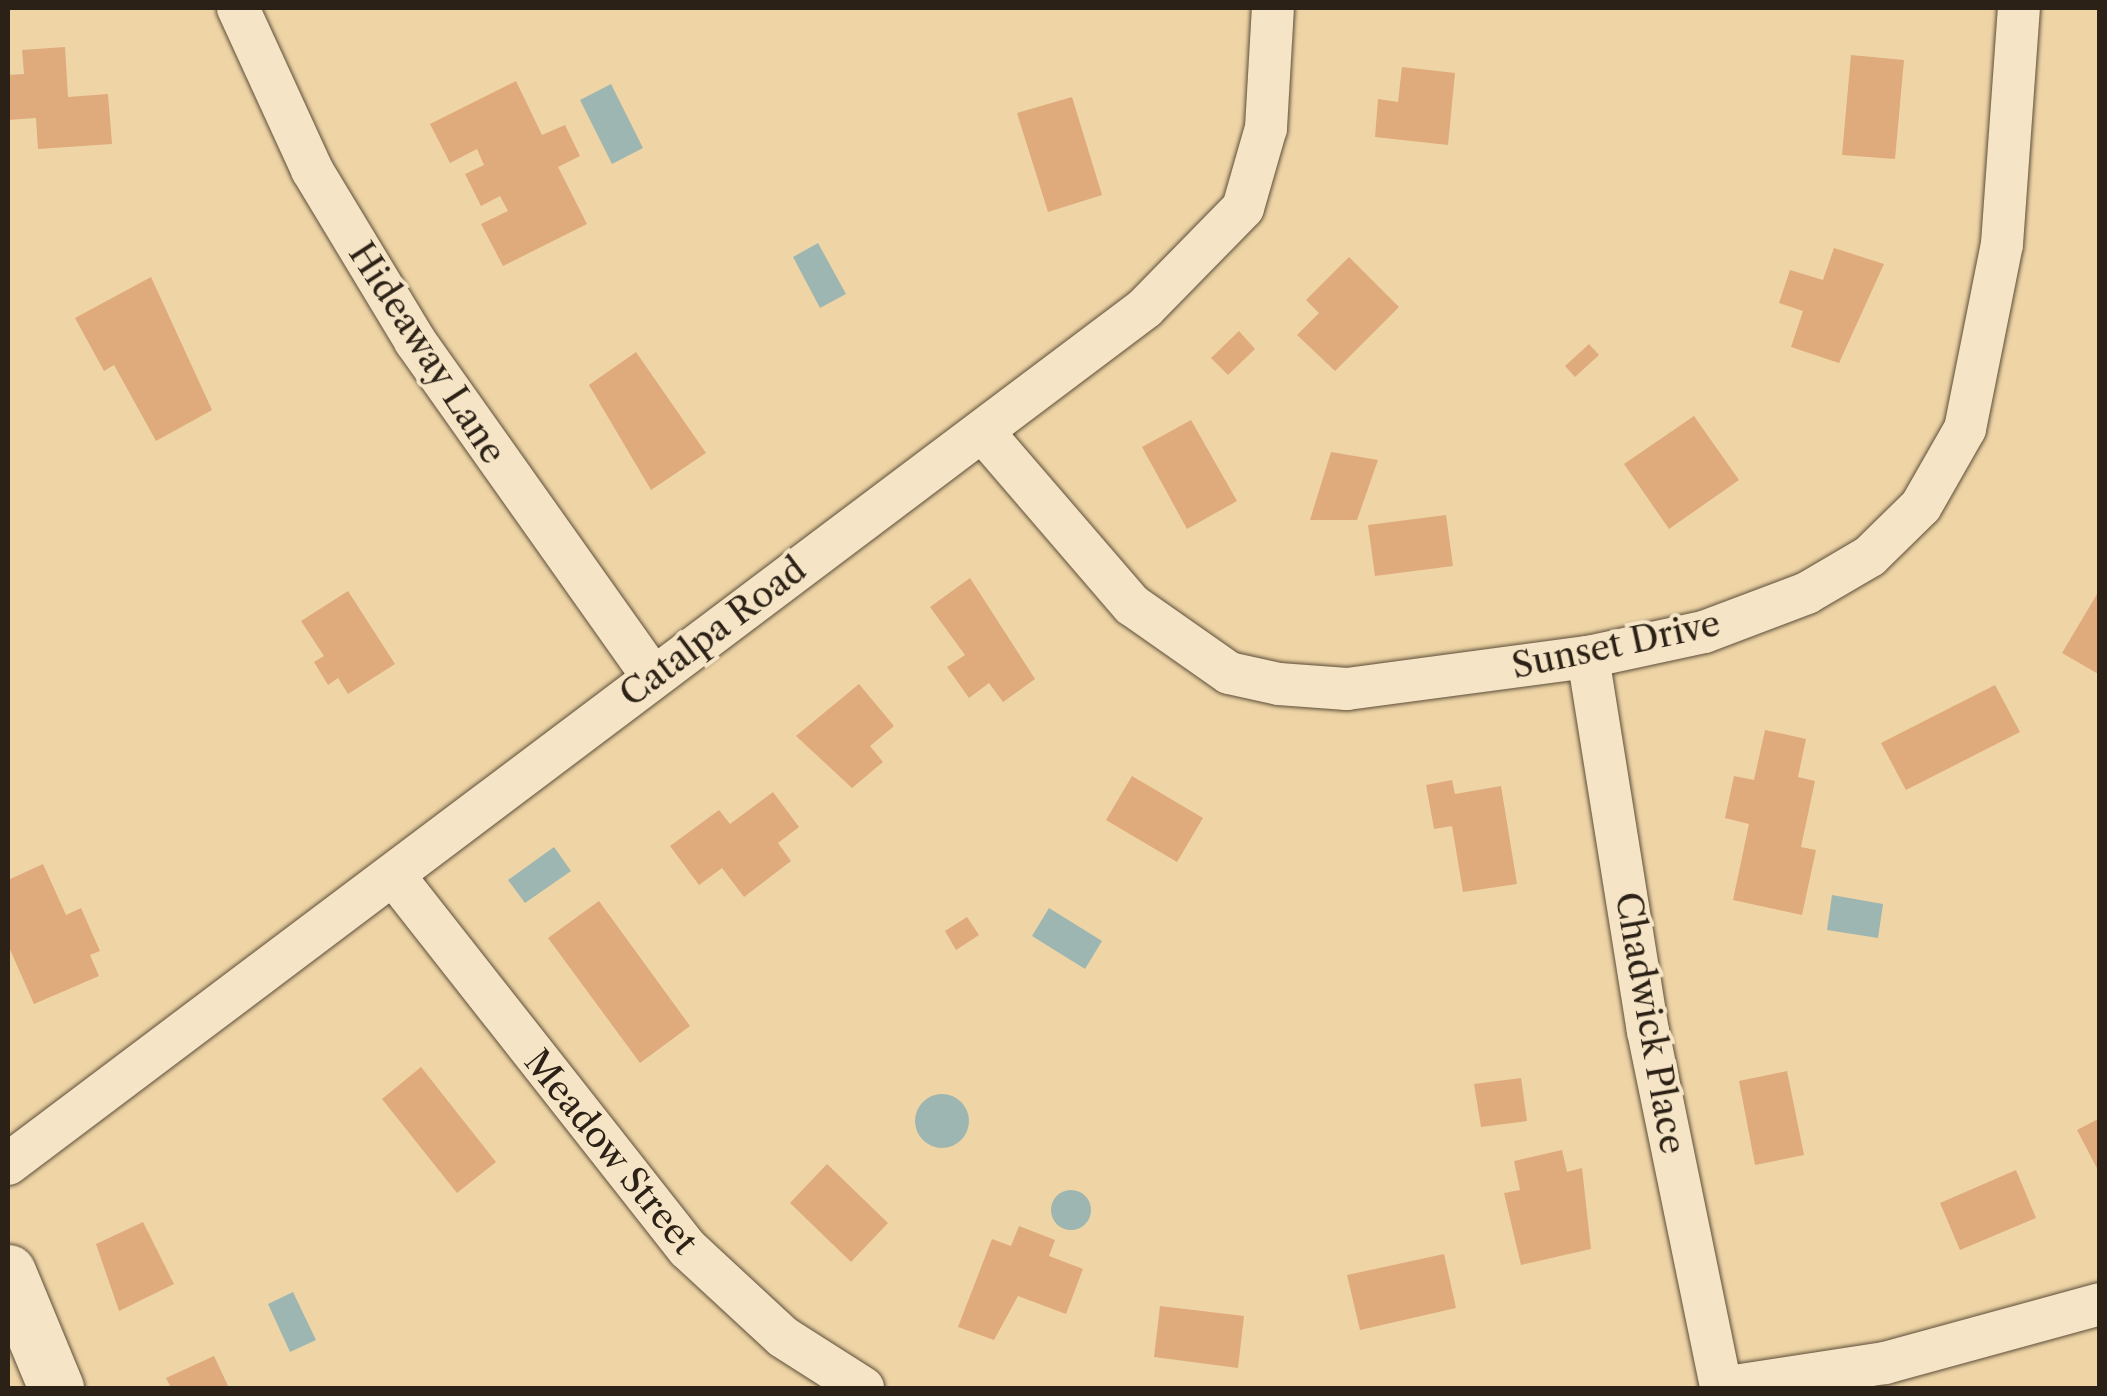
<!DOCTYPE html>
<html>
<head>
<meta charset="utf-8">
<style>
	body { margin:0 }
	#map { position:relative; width:2107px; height:1396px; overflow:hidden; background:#efd5a6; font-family:"Libre Caslon Text",serif }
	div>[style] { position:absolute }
	.water>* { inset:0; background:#9db6b1 }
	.round { border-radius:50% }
	.building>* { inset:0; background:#dfaa7c }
	.roads { filter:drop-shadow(0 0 2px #5d4e3a) drop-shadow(0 0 2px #5d4e3a) }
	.street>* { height:42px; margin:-21px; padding:0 21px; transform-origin:21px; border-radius:21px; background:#f5e4c5 }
	.secondary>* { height:55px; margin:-27.5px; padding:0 27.5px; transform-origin:27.5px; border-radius:27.5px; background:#f5e4c5 }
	span { translate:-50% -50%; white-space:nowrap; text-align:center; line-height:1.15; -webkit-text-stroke:8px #f5e4c5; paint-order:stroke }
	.street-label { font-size:35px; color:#2c2116 }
	.frame { position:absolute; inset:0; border:10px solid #2c2116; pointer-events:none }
</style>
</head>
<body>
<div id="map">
	<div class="water">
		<div style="clip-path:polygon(611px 84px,643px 148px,612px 164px,580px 100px)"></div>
		<div style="clip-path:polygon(818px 243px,846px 294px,820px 308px,793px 257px)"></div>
		<div style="clip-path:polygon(554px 847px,571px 871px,525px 903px,508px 880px)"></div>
		<div style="clip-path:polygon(1832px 895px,1883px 904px,1878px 938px,1827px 930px)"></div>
		<div style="clip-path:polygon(1049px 908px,1102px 941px,1085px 969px,1032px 936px)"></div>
		<div class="round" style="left:915px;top:1094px;width:54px;height:54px"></div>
		<div class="round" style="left:1051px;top:1190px;width:40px;height:40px"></div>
		<div style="clip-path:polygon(293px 1292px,316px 1340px,290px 1352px,268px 1304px)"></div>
	</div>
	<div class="building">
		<div style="clip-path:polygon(65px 47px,68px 97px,108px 94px,112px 144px,38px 149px,36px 118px,8px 120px,8px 75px,24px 74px,22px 50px)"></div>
		<div style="clip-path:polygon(1851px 55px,1904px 60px,1895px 159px,1842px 155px)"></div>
		<div style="clip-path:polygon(1402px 67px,1455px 73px,1448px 145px,1375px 137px,1378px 99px,1398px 102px)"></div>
		<div style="clip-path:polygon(516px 81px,542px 135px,565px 125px,580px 156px,558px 167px,587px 224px,503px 266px,481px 224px,508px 211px,500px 196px,481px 206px,465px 174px,484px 165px,477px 149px,450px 163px,430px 124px)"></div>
		<div style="clip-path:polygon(1072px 97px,1102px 195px,1048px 212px,1017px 113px)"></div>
		<div style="clip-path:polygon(1834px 248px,1884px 264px,1839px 363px,1791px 347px,1803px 311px,1779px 303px,1790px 270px,1823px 280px)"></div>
		<div style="clip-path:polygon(1349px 257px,1399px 307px,1335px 371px,1297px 335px,1319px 313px,1306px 300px)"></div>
		<div style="clip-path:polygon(151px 277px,212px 410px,156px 441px,114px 365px,104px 371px,75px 318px)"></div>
		<div style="clip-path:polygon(1239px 331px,1255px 349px,1228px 375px,1211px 358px)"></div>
		<div style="clip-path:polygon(1589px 344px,1599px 355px,1575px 377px,1565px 366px)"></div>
		<div style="clip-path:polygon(636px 352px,706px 453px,651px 490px,589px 385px)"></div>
		<div style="clip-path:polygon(1694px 416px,1739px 480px,1669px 529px,1624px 464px)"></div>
		<div style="clip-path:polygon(1191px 420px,1237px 501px,1187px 529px,1142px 447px)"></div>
		<div style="clip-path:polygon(1331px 452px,1378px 460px,1357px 520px,1310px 520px)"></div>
		<div style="clip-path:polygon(1446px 515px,1453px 566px,1375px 576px,1368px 525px)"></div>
		<div style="clip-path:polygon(970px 578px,1035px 679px,1003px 702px,989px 683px,969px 698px,947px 667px,965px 655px,930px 607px)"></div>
		<div style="clip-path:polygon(2100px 589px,2100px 675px,2062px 653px)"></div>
		<div style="clip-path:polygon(348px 591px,395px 664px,348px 694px,338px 678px,328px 685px,314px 662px,324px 656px,301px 621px)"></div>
		<div style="clip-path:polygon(859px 684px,894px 726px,870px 746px,883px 762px,852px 788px,796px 736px)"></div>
		<div style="clip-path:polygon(1995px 685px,2020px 732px,1906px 790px,1881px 743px)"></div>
		<div style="clip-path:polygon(1765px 730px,1806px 739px,1798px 777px,1815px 781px,1801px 847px,1816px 850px,1802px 915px,1733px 900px,1749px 824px,1725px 818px,1734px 776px,1754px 780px)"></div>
		<div style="clip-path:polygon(1132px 776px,1203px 818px,1177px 862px,1106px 820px)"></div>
		<div style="clip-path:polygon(1452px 780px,1455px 794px,1501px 786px,1517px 884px,1463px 892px,1452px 826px,1434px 829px,1426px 785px)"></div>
		<div style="clip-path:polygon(773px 792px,799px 827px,778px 843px,791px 861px,744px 897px,722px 868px,699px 885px,670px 846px,719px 810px,730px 824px)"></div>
		<div style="clip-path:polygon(43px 864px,66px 915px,81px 908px,100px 951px,90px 955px,99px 976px,34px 1004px,8px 945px,8px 880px)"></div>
		<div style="clip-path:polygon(599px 901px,690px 1026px,640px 1063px,548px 938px)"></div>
		<div style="clip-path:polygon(967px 917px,979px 935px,956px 950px,945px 931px)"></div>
		<div style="clip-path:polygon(421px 1067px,496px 1162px,457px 1193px,382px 1099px)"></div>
		<div style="clip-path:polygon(1787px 1071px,1804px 1155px,1755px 1165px,1739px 1081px)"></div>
		<div style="clip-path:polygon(1521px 1078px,1527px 1121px,1481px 1127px,1474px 1084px)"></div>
		<div style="clip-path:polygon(2100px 1118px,2100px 1174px,2077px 1130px)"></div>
		<div style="clip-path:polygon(1562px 1150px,1567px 1172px,1582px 1168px,1591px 1249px,1521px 1265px,1504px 1193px,1520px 1190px,1514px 1161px)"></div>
		<div style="clip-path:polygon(827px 1164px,888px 1223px,851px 1262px,790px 1203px)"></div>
		<div style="clip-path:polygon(2016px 1170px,2036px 1218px,1960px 1250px,1940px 1203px)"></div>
		<div style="clip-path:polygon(143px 1222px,174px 1284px,119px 1311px,96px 1244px)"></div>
		<div style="clip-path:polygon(1019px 1226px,1055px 1240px,1049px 1256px,1083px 1269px,1066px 1314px,1018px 1296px,994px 1340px,958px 1327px,992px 1239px,1011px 1246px)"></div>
		<div style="clip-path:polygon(1444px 1254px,1456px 1308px,1360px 1330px,1347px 1275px)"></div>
		<div style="clip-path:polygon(1160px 1306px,1244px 1316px,1238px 1368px,1154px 1357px)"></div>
		<div style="clip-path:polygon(214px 1356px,229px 1388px,171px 1388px,166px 1378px)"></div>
	</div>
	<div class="roads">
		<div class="street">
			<div style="left:238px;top:8px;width:178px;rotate:65.4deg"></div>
			<div style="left:312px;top:170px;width:200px;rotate:58.9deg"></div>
			<div style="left:415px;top:341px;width:410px;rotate:54.7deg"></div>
			<div style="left:983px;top:432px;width:228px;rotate:49.3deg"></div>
			<div style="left:1132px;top:605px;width:118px;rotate:35deg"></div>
			<div style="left:1229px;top:673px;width:51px;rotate:12.4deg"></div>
			<div style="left:1279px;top:684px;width:68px;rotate:4.2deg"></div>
			<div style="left:1347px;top:689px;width:243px;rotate:-7.6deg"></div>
			<div style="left:1588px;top:657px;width:119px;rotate:-12.2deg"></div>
			<div style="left:1704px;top:632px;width:110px;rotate:-20.7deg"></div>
			<div style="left:1807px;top:593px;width:73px;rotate:-30.4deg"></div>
			<div style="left:1870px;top:556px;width:71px;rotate:-44.4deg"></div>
			<div style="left:1921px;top:506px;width:89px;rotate:-60.3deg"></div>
			<div style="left:1965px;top:429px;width:189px;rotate:-78.7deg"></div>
			<div style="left:2002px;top:244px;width:237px;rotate:-85.9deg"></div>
			<div style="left:1588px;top:657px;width:379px;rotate:80.9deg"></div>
			<div style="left:1648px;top:1031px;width:364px;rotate:78.4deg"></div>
			<div style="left:1721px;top:1388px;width:166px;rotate:-8.7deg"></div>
			<div style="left:1885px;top:1363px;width:223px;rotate:-15.3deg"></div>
			<div style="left:395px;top:877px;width:474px;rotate:51.8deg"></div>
			<div style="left:688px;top:1249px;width:129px;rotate:42.8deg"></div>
			<div style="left:783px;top:1337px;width:95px;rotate:32.5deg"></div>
			<div style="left:8px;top:1164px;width:1423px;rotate:-36.97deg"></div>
			<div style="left:1145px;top:308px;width:140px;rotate:-45.6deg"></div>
			<div style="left:1243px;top:208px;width:83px;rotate:-74deg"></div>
			<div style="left:1266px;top:128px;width:120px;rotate:-86.7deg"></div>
		</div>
		<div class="secondary">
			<div style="left:8px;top:1272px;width:126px;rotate:67.5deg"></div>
		</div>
	</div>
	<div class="street-label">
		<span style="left:427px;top:353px;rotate:57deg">Hideaway Lane</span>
		<span style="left:713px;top:632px;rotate:-37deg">Catalpa Road</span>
		<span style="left:1616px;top:645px;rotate:-12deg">Sunset Drive</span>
		<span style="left:1650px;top:1023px;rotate:80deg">Chadwick Place</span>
		<span style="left:611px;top:1152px;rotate:51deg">Meadow Street</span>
	</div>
	<div class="frame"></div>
</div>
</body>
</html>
